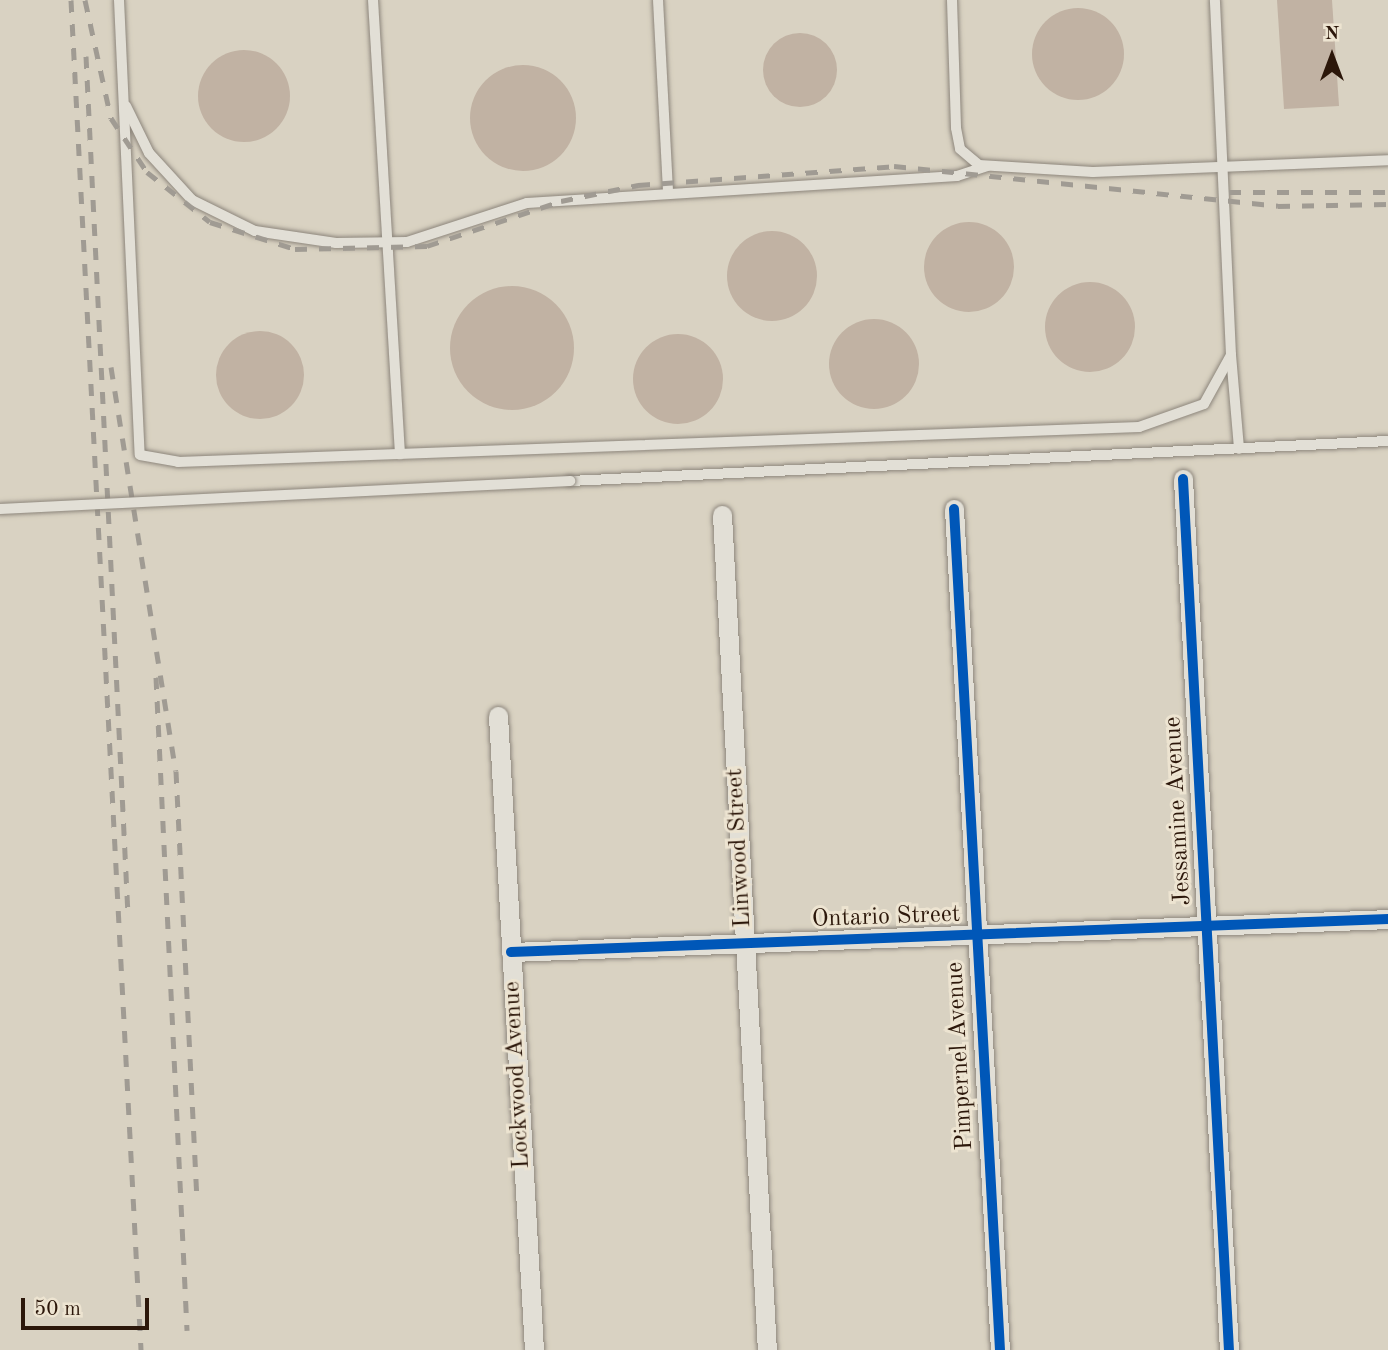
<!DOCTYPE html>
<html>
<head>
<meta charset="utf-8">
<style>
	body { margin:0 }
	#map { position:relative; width:1388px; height:1350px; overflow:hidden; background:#d9d2c2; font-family:"Old Standard TT",serif }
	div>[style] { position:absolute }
	.building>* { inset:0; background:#c1b2a3 }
	.round { border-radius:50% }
	.roads { filter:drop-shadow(0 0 2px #8d867c) drop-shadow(0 0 2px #8d867c) }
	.lane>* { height:10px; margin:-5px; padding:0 5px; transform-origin:5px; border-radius:5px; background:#e2dfd6 }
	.street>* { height:19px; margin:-9.5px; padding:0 9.5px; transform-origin:9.5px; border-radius:9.5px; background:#e2dfd6 }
	.rail>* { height:5px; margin-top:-2.5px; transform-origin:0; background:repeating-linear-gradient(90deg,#a09b93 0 12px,transparent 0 24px) }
	.bridges { filter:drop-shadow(0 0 2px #8d867c) drop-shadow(0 0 2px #8d867c) }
	.lane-bridge>* { height:10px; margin:-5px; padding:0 5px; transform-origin:5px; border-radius:5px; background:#e2dfd6 }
	.cycleway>* { height:10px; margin:-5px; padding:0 5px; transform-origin:5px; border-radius:5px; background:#0057b8 }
	span { translate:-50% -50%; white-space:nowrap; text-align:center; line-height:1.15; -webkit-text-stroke:6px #ede4d1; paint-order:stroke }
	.street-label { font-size:24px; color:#2c170a }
	.north { position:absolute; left:1297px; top:21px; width:70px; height:70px; -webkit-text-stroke:5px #ede4d1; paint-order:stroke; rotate:0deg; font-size:19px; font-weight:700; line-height:28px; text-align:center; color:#2c170a }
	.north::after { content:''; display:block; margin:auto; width:24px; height:32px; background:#2c170a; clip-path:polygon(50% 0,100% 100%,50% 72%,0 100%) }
	.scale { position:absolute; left:21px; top:1298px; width:128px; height:32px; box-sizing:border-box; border:4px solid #2c170a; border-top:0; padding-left:9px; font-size:21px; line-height:24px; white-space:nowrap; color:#2c170a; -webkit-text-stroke:5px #ede4d1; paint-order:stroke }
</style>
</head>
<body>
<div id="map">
	<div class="building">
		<div style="clip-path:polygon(1277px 0,1332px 0,1339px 106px,1284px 109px)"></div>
		<div class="round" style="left:1032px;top:8px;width:92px;height:92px"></div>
		<div class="round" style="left:763px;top:33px;width:74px;height:74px"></div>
		<div class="round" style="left:198px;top:50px;width:92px;height:92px"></div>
		<div class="round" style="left:470px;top:65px;width:106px;height:106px"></div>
		<div class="round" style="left:924px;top:222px;width:90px;height:90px"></div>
		<div class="round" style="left:727px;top:231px;width:90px;height:90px"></div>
		<div class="round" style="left:1045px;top:282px;width:90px;height:90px"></div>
		<div class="round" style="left:450px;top:286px;width:124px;height:124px"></div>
		<div class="round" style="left:829px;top:319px;width:90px;height:90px"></div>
		<div class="round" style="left:216px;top:331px;width:88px;height:88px"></div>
		<div class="round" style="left:633px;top:334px;width:90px;height:90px"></div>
	</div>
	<div class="roads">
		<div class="lane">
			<div style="left:119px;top:0;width:455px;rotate:87.4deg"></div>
			<div style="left:140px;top:455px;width:39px;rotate:10deg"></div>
			<div style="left:178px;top:462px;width:962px;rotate:-2.09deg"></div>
			<div style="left:1139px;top:427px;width:69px;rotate:-19.5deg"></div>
			<div style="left:1204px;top:404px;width:56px;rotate:-61.1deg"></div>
			<div style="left:1231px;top:355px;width:355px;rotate:-92.6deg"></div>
			<div style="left:373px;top:0;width:455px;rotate:86.6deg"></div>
			<div style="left:658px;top:0;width:191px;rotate:87deg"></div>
			<div style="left:952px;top:0;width:128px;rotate:88.2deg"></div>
			<div style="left:956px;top:128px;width:21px;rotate:79deg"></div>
			<div style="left:960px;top:149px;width:25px;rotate:40deg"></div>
			<div style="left:979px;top:165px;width:114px;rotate:3.5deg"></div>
			<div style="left:1093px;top:172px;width:295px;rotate:-2.3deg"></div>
			<div style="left:126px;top:106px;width:52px;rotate:63.9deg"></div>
			<div style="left:149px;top:153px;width:64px;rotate:47.5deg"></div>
			<div style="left:192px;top:200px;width:70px;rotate:26.2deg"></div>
			<div style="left:255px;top:231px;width:82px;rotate:8.4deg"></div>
			<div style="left:336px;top:243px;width:71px;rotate:-0.8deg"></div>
			<div style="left:407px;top:242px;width:126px;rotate:-18deg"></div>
			<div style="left:527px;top:203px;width:431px;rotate:-3.6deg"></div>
			<div style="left:957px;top:176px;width:32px;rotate:-18deg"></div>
			<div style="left:1231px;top:355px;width:94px;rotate:85.1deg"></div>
			<div style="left:570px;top:481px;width:819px;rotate:-2.8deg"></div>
		</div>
		<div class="street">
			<div style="left:1183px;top:479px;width:872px;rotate:86.98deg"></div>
			<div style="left:954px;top:509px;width:842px;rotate:86.87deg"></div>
			<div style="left:722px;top:515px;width:836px;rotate:86.92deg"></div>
			<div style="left:498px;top:716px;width:635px;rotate:86.75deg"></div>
			<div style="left:511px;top:952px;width:878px;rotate:-2.15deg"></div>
		</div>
	</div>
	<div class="rail">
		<div style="left:71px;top:0;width:1352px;rotate:87.03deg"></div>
		<div style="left:85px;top:0;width:121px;rotate:77.6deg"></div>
		<div style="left:111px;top:118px;width:65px;rotate:56.3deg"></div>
		<div style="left:147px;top:172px;width:80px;rotate:38.4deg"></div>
		<div style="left:210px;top:222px;width:89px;rotate:17.6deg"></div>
		<div style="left:295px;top:249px;width:132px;rotate:-1.3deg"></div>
		<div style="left:427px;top:246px;width:141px;rotate:-18.6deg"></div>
		<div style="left:561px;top:201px;width:79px;rotate:-11.7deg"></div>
		<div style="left:638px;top:185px;width:257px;rotate:-4.2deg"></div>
		<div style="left:894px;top:166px;width:386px;rotate:5.9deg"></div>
		<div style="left:1278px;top:206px;width:110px;rotate:-1deg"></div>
		<div style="left:86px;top:56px;width:861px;rotate:87.2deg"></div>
		<div style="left:1229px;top:192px;width:159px"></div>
		<div style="left:111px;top:367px;width:409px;rotate:80.9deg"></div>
		<div style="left:176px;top:771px;width:428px;rotate:87.2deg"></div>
		<div style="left:156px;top:677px;width:654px;rotate:87.28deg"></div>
	</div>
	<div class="bridges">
		<div class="lane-bridge">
			<div style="left:0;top:509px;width:571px;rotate:-2.81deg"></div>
		</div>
	</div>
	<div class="cycleway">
		<div style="left:1183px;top:479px;width:872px;rotate:86.98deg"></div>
		<div style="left:954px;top:509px;width:842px;rotate:86.87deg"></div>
		<div style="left:511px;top:952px;width:878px;rotate:-2.15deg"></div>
	</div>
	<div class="street-label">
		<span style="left:1179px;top:811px;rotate:-93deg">Jessamine Avenue</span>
		<span style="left:740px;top:848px;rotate:-93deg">Linwood Street</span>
		<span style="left:886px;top:918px;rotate:-2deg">Ontario Street</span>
		<span style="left:961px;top:1056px;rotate:-93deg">Pimpernel Avenue</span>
		<span style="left:518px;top:1075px;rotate:-93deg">Lockwood Avenue</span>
	</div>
	<div class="north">N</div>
	<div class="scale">50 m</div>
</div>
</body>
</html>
